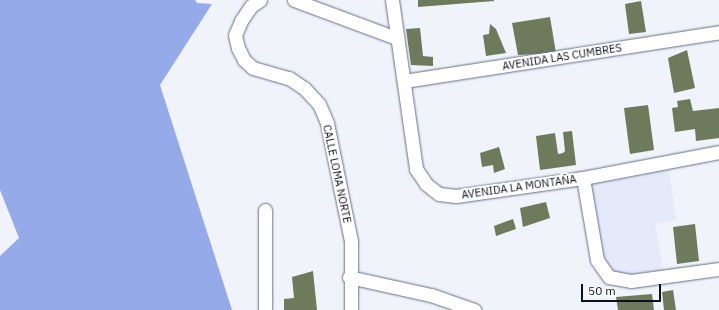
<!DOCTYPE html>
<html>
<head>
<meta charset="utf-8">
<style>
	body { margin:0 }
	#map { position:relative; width:719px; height:310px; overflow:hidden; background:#f0f3f9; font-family:"IBM Plex Sans",sans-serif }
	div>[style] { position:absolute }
	.built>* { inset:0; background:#e4eafa }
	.forest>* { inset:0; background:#95aae9 }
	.building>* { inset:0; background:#6e7a5c }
	.roads { filter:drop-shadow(0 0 1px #646e8a) drop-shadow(0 0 1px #646e8a) }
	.street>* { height:13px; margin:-6.5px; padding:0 6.5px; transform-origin:6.5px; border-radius:6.5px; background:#fff }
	span { translate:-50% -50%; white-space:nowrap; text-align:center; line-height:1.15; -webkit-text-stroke:4px #fff; paint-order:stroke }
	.street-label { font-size:11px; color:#0c101a }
	.scale { position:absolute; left:581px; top:284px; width:80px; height:18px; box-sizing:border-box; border:2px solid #0c101a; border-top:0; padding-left:5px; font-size:12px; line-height:14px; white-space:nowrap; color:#0c101a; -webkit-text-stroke:3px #fff; paint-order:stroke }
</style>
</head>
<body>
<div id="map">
	<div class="built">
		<div style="clip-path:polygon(669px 169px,676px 220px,655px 224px,664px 272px,630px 276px,613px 274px,603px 258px,590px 182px)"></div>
	</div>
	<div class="forest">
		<div style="clip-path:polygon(0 0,195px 0,197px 3px,212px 4px,160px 85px,232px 310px,0 310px,0 256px,19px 238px,0 190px)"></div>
	</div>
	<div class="building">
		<div style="clip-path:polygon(418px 0,494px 0,494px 1px,418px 7px)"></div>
		<div style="clip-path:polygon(641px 1px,646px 32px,629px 34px,625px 4px)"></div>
		<div style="clip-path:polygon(550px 17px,556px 53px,518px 55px,512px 23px)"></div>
		<div style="clip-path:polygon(490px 24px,496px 29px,506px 53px,486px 56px,483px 35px,489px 34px)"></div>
		<div style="clip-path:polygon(420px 28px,423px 56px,433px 57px,433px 66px,411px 65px,406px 29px)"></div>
		<div style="clip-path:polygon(687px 50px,695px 88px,674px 93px,668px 58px)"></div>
		<div style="clip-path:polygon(690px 99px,693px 111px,719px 108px,719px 138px,696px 141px,695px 129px,675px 132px,672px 108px,678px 107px,677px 101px)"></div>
		<div style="clip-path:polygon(648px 105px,654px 150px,630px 154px,624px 108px)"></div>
		<div style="clip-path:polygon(572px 131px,576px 165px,540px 170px,536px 136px,555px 133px,558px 154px,563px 153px,565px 151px,563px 132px)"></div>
		<div style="clip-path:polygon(499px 147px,505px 169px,494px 173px,493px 165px,482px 167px,480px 153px)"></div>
		<div style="clip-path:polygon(546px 202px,550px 218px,523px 227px,520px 208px)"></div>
		<div style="clip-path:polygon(513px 219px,516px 229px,496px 236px,494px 226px)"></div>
		<div style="clip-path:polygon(695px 224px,699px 261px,677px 264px,673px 227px)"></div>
		<div style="clip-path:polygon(313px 271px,317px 310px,284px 310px,284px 299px,294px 298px,292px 277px)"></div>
		<div style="clip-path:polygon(673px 290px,676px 310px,664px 310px,662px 292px)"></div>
		<div style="clip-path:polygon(652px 294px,654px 310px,618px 310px,616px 297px)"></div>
	</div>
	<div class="roads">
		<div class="street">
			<div style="left:260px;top:0;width:11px;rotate:146deg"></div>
			<div style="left:251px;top:6px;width:18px;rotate:124deg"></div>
			<div style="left:241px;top:21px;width:15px;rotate:113deg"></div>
			<div style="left:235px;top:35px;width:13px;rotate:77deg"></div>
			<div style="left:238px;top:48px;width:13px;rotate:63deg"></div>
			<div style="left:244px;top:60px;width:12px;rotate:42deg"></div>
			<div style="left:253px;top:68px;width:37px;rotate:16deg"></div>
			<div style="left:289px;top:78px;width:18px;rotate:34deg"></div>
			<div style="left:304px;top:88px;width:22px;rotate:47deg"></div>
			<div style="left:319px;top:104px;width:21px;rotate:67deg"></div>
			<div style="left:327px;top:123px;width:120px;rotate:78.5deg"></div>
			<div style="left:351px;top:241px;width:69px;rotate:90deg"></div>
			<div style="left:294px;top:0;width:109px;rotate:20.4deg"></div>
			<div style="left:392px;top:0;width:171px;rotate:81.9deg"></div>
			<div style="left:416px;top:169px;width:18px;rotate:56deg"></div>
			<div style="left:426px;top:184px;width:16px;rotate:38deg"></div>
			<div style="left:439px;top:194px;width:17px;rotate:7deg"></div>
			<div style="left:456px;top:196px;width:128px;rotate:-8.1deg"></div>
			<div style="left:583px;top:178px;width:138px;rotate:-10.8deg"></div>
			<div style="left:404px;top:81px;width:319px;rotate:-8.8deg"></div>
			<div style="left:583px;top:178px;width:83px;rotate:80.3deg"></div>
			<div style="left:597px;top:260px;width:21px;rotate:55deg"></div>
			<div style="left:609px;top:277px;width:22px;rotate:10deg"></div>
			<div style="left:631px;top:281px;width:89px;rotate:-7.8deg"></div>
			<div style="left:349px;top:277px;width:84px;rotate:12.4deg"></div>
			<div style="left:431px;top:295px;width:46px;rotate:19.2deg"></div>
			<div style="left:265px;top:310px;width:100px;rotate:-90deg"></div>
		</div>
	</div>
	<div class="street-label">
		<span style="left:562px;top:57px;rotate:-9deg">AVENIDA LAS CUMBRES</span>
		<span style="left:337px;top:174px;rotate:78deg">CALLE LOMA NORTE</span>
		<span style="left:519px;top:187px;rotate:-8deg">AVENIDA LA MONTAÑA</span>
	</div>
	<div class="scale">50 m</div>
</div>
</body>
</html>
